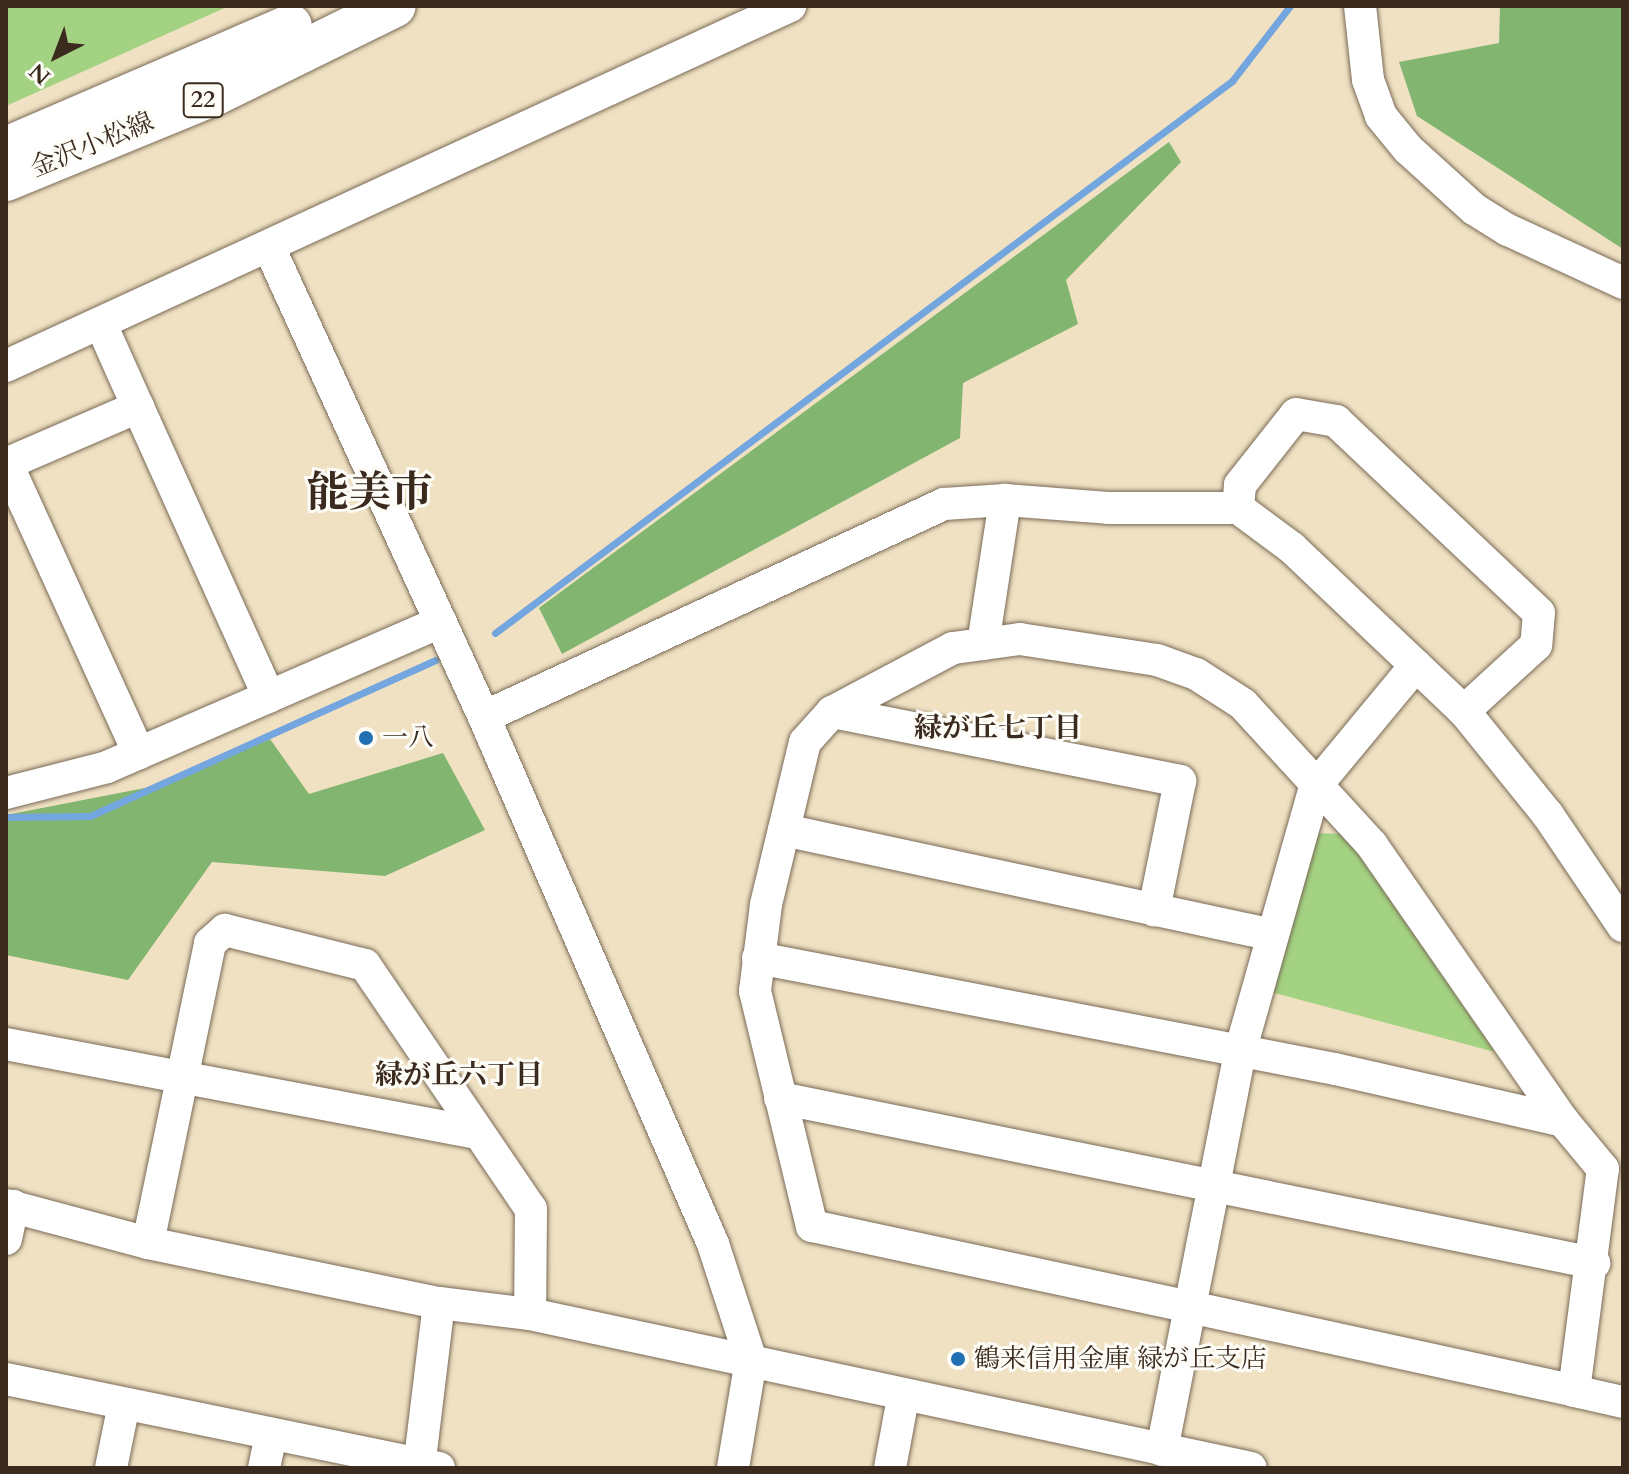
<!DOCTYPE html>
<html>
<head>
<meta charset="utf-8">
<style>
	body { margin:0 }
	#map { position:relative; width:1629px; height:1474px; overflow:hidden; background:#efe1c2; font-family:Cardo,"Noto Serif JP",serif }
	div>[style] { position:absolute }
	.green>* { inset:0; background:#a3d382 }
	.forest>* { inset:0; background:#82b570 }
	.stream>* { height:7px; margin:-3.5px; padding:0 3.5px; transform-origin:3.5px; border-radius:3.5px; background:#73a5df }
	.roads { filter:drop-shadow(0 0 2px #7a6a57) drop-shadow(0 0 2px #7a6a57) }
	.minor>* { height:32px; margin:-16px; padding:0 16px; transform-origin:16px; border-radius:16px; background:#fff }
	.major>* { height:42px; margin:-21px; padding:0 21px; transform-origin:21px; border-radius:21px; background:#fff }
	.dots>* { width:22px; height:22px; translate:-50% -50%; box-sizing:border-box; border:4px solid #fdfcf7; border-radius:50% }
	span { translate:-50% -50%; white-space:nowrap; text-align:center; line-height:1.15; -webkit-text-stroke:6px #fdfcf7; paint-order:stroke }
	.shield-label span { padding:2px 6px; background:#fdfcf7; border:2px solid; border-radius:6px; -webkit-text-stroke-width:0 }
	.shield-label { font-size:24px; color:#3b2a1e; font-weight:700 }
	.street-label { font-size:26px; color:#3b2a1e }
	.poi-label { font-size:26px; color:#3b2a1e }
	.left { translate:0 -50%; text-align:left }
	.neighbourhood-label { font-size:28px; color:#3b2a1e; font-weight:700 }
	.town-label { font-size:42px; color:#3b2a1e; font-weight:700 }
	.frame { position:absolute; inset:0; border:8px solid #3b2a1e; pointer-events:none }
	.north { position:absolute; left:16px; top:16px; width:80px; height:80px; -webkit-text-stroke:6px #fdfcf7; paint-order:stroke; rotate:222deg; font-size:22px; font-weight:700; line-height:32px; text-align:center; color:#3b2a1e }
	.north::after { content:''; display:block; margin:auto; width:28px; height:36px; background:#3b2a1e; clip-path:polygon(50% 0,100% 100%,50% 72%,0 100%) }
</style>
</head>
<body>
<div id="map">
	<div class="green">
		<div style="clip-path:polygon(6px 6px,229px 6px,6px 106px)"></div>
		<div style="clip-path:polygon(1314px 833px,1345px 834px,1495px 1052px,1271px 992px)"></div>
	</div>
	<div class="forest">
		<div style="clip-path:polygon(1500px 6px,1623px 6px,1623px 249px,1417px 116px,1399px 62px,1499px 43px)"></div>
		<div style="clip-path:polygon(1169px 142px,1181px 162px,1066px 280px,1078px 324px,963px 383px,960px 438px,562px 654px,539px 608px)"></div>
		<div style="clip-path:polygon(270px 739px,309px 794px,443px 753px,485px 830px,385px 876px,212px 862px,128px 980px,6px 955px,6px 815px,150px 787px)"></div>
	</div>
	<div class="stream">
		<div style="left:495px;top:633px;width:921px;rotate:-36.83deg"></div>
		<div style="left:1232px;top:81px;width:95px;rotate:-52.3deg"></div>
		<div style="left:6px;top:817px;width:84px;rotate:-0.7deg"></div>
		<div style="left:90px;top:816px;width:379px;rotate:-24.3deg"></div>
	</div>
	<div class="roads">
		<div class="minor">
			<div style="left:1360px;top:6px;width:74px;rotate:83.8deg"></div>
			<div style="left:1368px;top:80px;width:38px;rotate:70deg"></div>
			<div style="left:1381px;top:116px;width:43px;rotate:50.7deg"></div>
			<div style="left:1408px;top:149px;width:89px;rotate:42.3deg"></div>
			<div style="left:1474px;top:209px;width:40px;rotate:32deg"></div>
			<div style="left:1508px;top:230px;width:127px;rotate:24.7deg"></div>
			<div style="left:269px;top:247px;width:517px;rotate:65.42deg"></div>
			<div style="left:484px;top:717px;width:575px;rotate:66.51deg"></div>
			<div style="left:713px;top:1244px;width:122px;rotate:71.9deg"></div>
			<div style="left:751px;top:1360px;width:109px;rotate:99.5deg"></div>
			<div style="left:101px;top:324px;width:91px;rotate:66deg"></div>
			<div style="left:6px;top:366px;width:863px;rotate:-24.66deg"></div>
			<div style="left:6px;top:464px;width:144px;rotate:-23.4deg"></div>
			<div style="left:138px;top:407px;width:318px;rotate:65.7deg"></div>
			<div style="left:7px;top:464px;width:318px;rotate:65.5deg"></div>
			<div style="left:1238px;top:508px;width:23px;rotate:-85deg"></div>
			<div style="left:1240px;top:485px;width:90px;rotate:-51.7deg"></div>
			<div style="left:1296px;top:414px;width:41px;rotate:9.9deg"></div>
			<div style="left:1336px;top:421px;width:279px;rotate:43.4deg"></div>
			<div style="left:1539px;top:613px;width:32px;rotate:95deg"></div>
			<div style="left:1536px;top:645px;width:98px;rotate:137.5deg"></div>
			<div style="left:983px;top:644px;width:146px;rotate:-81.3deg"></div>
			<div style="left:832px;top:712px;width:355px;rotate:11.2deg"></div>
			<div style="left:1180px;top:781px;width:132px;rotate:101.4deg"></div>
			<div style="left:484px;top:717px;width:507px;rotate:-24.85deg"></div>
			<div style="left:944px;top:504px;width:61px;rotate:-3.8deg"></div>
			<div style="left:1005px;top:500px;width:103px;rotate:4.4deg"></div>
			<div style="left:1108px;top:508px;width:130px"></div>
			<div style="left:1238px;top:508px;width:67px;rotate:36.5deg"></div>
			<div style="left:1292px;top:548px;width:237px;rotate:43.5deg"></div>
			<div style="left:1464px;top:711px;width:134px;rotate:51.1deg"></div>
			<div style="left:1548px;top:815px;width:134px;rotate:56deg"></div>
			<div style="left:6px;top:793px;width:104px;rotate:-14.4deg"></div>
			<div style="left:107px;top:767px;width:364px;rotate:-23.5deg"></div>
			<div style="left:784px;top:830px;width:500px;rotate:12.12deg"></div>
			<div style="left:758px;top:958px;width:588px;rotate:10.89deg"></div>
			<div style="left:1335px;top:1069px;width:234px;rotate:12.8deg"></div>
			<div style="left:6px;top:1044px;width:478px;rotate:10.7deg"></div>
			<div style="left:780px;top:1098px;width:831px;rotate:11.46deg"></div>
			<div style="left:6px;top:1205px;width:147px;rotate:15deg"></div>
			<div style="left:148px;top:1243px;width:297px;rotate:11.7deg"></div>
			<div style="left:439px;top:1303px;width:92px;rotate:6.9deg"></div>
			<div style="left:530px;top:1314px;width:737px;rotate:12.06deg"></div>
			<div style="left:6px;top:1239px;width:34px;rotate:-78deg"></div>
			<div style="left:148px;top:1243px;width:306px;rotate:-78.3deg"></div>
			<div style="left:210px;top:943px;width:20px;rotate:-41deg"></div>
			<div style="left:225px;top:930px;width:144px;rotate:14deg"></div>
			<div style="left:365px;top:965px;width:295px;rotate:55.8deg"></div>
			<div style="left:531px;top:1209px;width:105px;rotate:90.5deg"></div>
			<div style="left:6px;top:1379px;width:442px;rotate:11.6deg"></div>
			<div style="left:1574px;top:1391px;width:224px;rotate:-82.6deg"></div>
			<div style="left:1603px;top:1169px;width:62px;rotate:-129.8deg"></div>
			<div style="left:1563px;top:1121px;width:336px;rotate:-124.7deg"></div>
			<div style="left:1372px;top:845px;width:191px;rotate:-132.5deg"></div>
			<div style="left:1243px;top:704px;width:56px;rotate:-147.4deg"></div>
			<div style="left:1196px;top:674px;width:41px;rotate:-160.3deg"></div>
			<div style="left:1157px;top:660px;width:139px;rotate:-171.3deg"></div>
			<div style="left:1020px;top:639px;width:68px;rotate:172.3deg"></div>
			<div style="left:953px;top:648px;width:137px;rotate:152.1deg"></div>
			<div style="left:832px;top:712px;width:40px;rotate:132deg"></div>
			<div style="left:805px;top:742px;width:168px;rotate:103.5deg"></div>
			<div style="left:766px;top:905px;width:87px;rotate:97.3deg"></div>
			<div style="left:755px;top:991px;width:242px;rotate:76.4deg"></div>
			<div style="left:812px;top:1226px;width:387px;rotate:12.1deg"></div>
			<div style="left:1190px;top:1307px;width:393px;rotate:12.3deg"></div>
			<div style="left:1574px;top:1391px;width:50px;rotate:12.7deg"></div>
			<div style="left:1162px;top:1450px;width:406px;rotate:-78.9deg"></div>
			<div style="left:1240px;top:1052px;width:275px;rotate:-74.2deg"></div>
			<div style="left:1315px;top:787px;width:158px;rotate:-50.4deg"></div>
			<div style="left:111px;top:1468px;width:65px;rotate:-78.5deg"></div>
			<div style="left:264px;top:1468px;width:35px;rotate:-78deg"></div>
			<div style="left:419px;top:1468px;width:166px;rotate:-83.1deg"></div>
			<div style="left:890px;top:1468px;width:71px;rotate:-79.5deg"></div>
		</div>
		<div class="major">
			<div style="left:6px;top:148px;width:310px;rotate:-23.3deg"></div>
			<div style="left:6px;top:180px;width:227px;rotate:-22.3deg"></div>
			<div style="left:216px;top:94px;width:199px;rotate:-26.2deg"></div>
		</div>
	</div>
	<div class="dots">
		<div style="left:366px;top:738px;background:#1f6fb2"></div>
		<div style="left:958px;top:1359px;background:#1f6fb2"></div>
	</div>
	<div class="shield-label">
		<span style="left:203px;top:100px">22</span>
	</div>
	<div class="street-label">
		<span style="left:92px;top:145px;rotate:-22deg">金沢小松線</span>
	</div>
	<div class="poi-label">
		<span class="left" style="left:382px;top:738px">一八</span>
		<span class="left" style="left:974px;top:1359px">鶴来信用金庫 緑が丘支店</span>
	</div>
	<div class="neighbourhood-label">
		<span style="left:998px;top:728px">緑が丘七丁目</span>
		<span style="left:459px;top:1075px">緑が丘六丁目</span>
	</div>
	<div class="town-label">
		<span style="left:370px;top:493px">能美市</span>
	</div>
	<div class="frame"></div>
	<div class="north">N</div>
</div>
</body>
</html>
